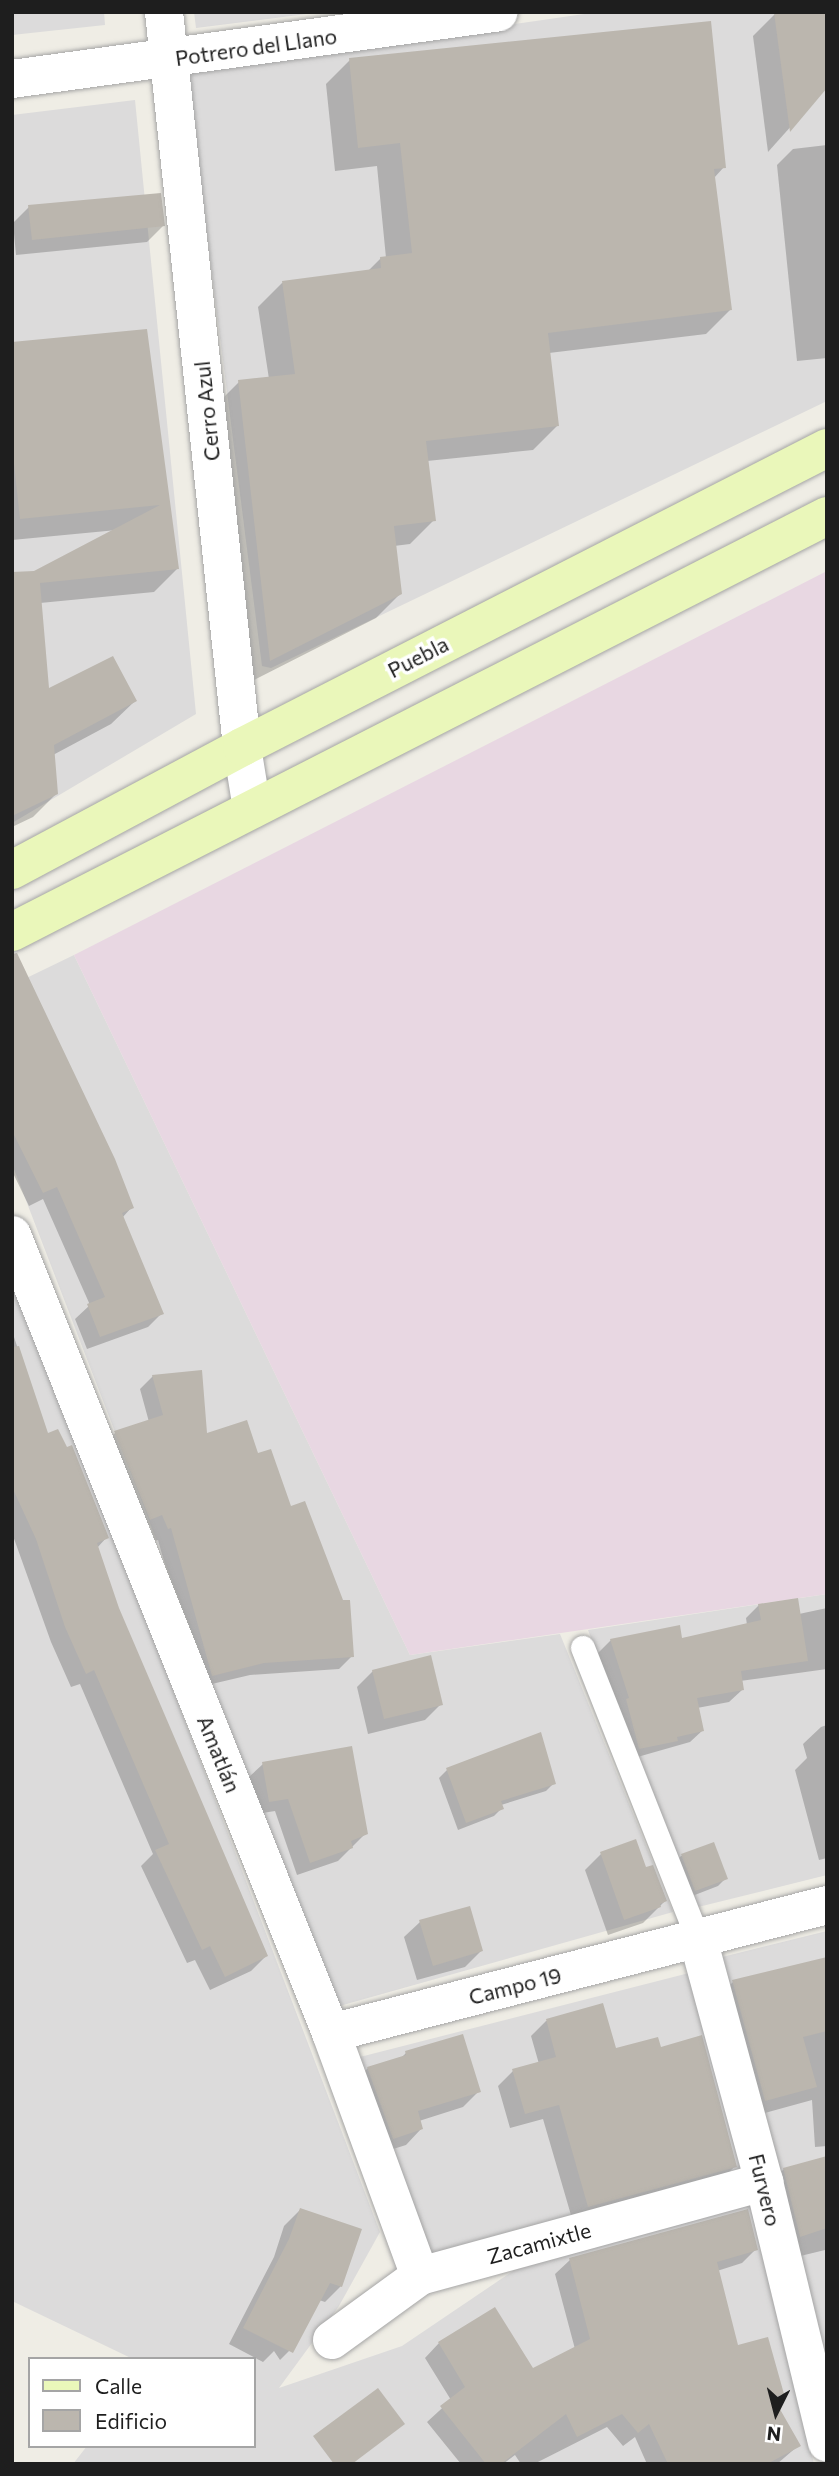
<!DOCTYPE html>
<html>
<head>
<meta charset="utf-8">
<style>
	body { margin:0 }
	#map { position:relative; width:839px; height:2476px; overflow:hidden; background:#efede5; font-family:Commissioner,sans-serif }
	div>[style] { position:absolute }
	.residential>* { inset:0; background:#dcdbdb }
	.industrial>* { inset:0; background:#e8d7e2 }
	.shadow>* { inset:0; background:#0003 }
	.building>* { inset:0; background:#bbb6ae }
	.roads { filter:drop-shadow(0 0 2px #a5a5a5) drop-shadow(0 0 2px #a5a5a5) }
	.lane>* { height:24px; margin:-12px; padding:0 12px; transform-origin:12px; border-radius:12px; background:#fff }
	.street>* { height:38px; margin:-19px; padding:0 19px; transform-origin:19px; border-radius:19px; background:#fff }
	.secondary>* { height:38px; margin:-19px; padding:0 19px; transform-origin:19px; border-radius:19px; background:#eaf7ba }
	span { translate:-50% -50%; white-space:nowrap; text-align:center; line-height:1.15; -webkit-text-stroke:7px #fff; paint-order:stroke }
	.street-label { font-size:21px; color:#1e1e1e }
	.frame { position:absolute; inset:0; border:14px solid #1e1e1e; pointer-events:none }
	.legend { position:absolute; left:28px; top:2357px; width:228px; height:91px; box-sizing:border-box; background:#fff; border:2px solid #a5a5a5; margin:0; padding:9px 12px; list-style:none; font-size:21px; color:#1e1e1e }
	.legend li { display:flex; align-items:center; gap:14px; height:35px }
	.legend b { width:35px; border:2px solid #a5a5a5 }
	.north { position:absolute; left:741px; top:2378px; width:70px; height:70px; -webkit-text-stroke:5px #fff; paint-order:stroke; rotate:186deg; font-size:19px; font-weight:700; line-height:28px; text-align:center; color:#1e1e1e }
	.north::after { content:''; display:block; margin:auto; width:24px; height:32px; background:#1e1e1e; clip-path:polygon(50% 0,100% 100%,50% 72%,0 100%) }
</style>
</head>
<body>
<div id="map">
	<div class="residential">
		<div style="clip-path:polygon(12px 12px,104px 12px,105px 25px,12px 35px)"></div>
		<div style="clip-path:polygon(194px 12px,322px 12px,196px 28px)"></div>
		<div style="clip-path:polygon(598px 12px,827px 12px,827px 401px,271px 668px,262px 666px,186px 71px)"></div>
		<div style="clip-path:polygon(135px 100px,196px 714px,12px 823px,12px 115px)"></div>
		<div style="clip-path:polygon(74px 955px,410px 1655px,560px 1634px,673px 1912px,336px 2007px,12px 1164px,12px 985px)"></div>
		<div style="clip-path:polygon(12px 1268px,380px 2232px,339px 2306px,279px 2388px,402px 2346px,544px 2250px,749px 2195px,814px 2464px,73px 2464px,87px 2446px,254px 2446px,254px 2359px,133px 2359px,12px 2301px)"></div>
		<div style="clip-path:polygon(827px 1594px,827px 1875px,694px 1908px,588px 1630px)"></div>
		<div style="clip-path:polygon(827px 1931px,827px 2376px,722px 1957px)"></div>
		<div style="clip-path:polygon(693px 1972px,744px 2177px,432px 2263px,356px 2058px)"></div>
	</div>
	<div class="industrial">
		<div style="clip-path:polygon(825px 572px,827px 1594px,410px 1655px,74px 955px)"></div>
	</div>
	<div class="shadow">
		<div style="clip-path:polygon(775px 14px,827px 86px,768px 152px,753px 36px)"></div>
		<div style="clip-path:polygon(350px 60px,724px 167px,714px 178px,730px 310px,706px 334px,549px 353px,557px 426px,533px 450px,427px 461px,434px 520px,410px 544px,394px 546px,400px 594px,376px 618px,246px 684px,215px 406px,239px 382px,269px 379px,258px 307px,282px 283px,367px 272px,381px 258px,386px 258px,377px 166px,335px 171px,326px 84px)"></div>
		<div style="clip-path:polygon(827px 145px,827px 358px,797px 361px,777px 165px,793px 149px)"></div>
		<div style="clip-path:polygon(29px 207px,163px 226px,147px 242px,16px 255px,13px 223px)"></div>
		<div style="clip-path:polygon(145px 331px,177px 569px,154px 592px,40px 603px,48px 691px,135px 701px,111px 724px,53px 755px,57px 793px,33px 817px,12px 827px,12px 585px,117px 530px,12px 540px,12px 344px)"></div>
		<div style="clip-path:polygon(12px 999px,132px 1207px,122px 1218px,162px 1313px,148px 1327px,87px 1349px,75px 1319px,90px 1305px,43px 1199px,29px 1206px,12px 1171px)"></div>
		<div style="clip-path:polygon(12px 1331px,47px 1436px,107px 1537px,97px 1548px,117px 1608px,266px 1956px,251px 1971px,210px 1990px,195px 1960px,187px 1963px,141px 1866px,153px 1854px,80px 1684px,71px 1687px,51px 1642px,12px 1533px)"></div>
		<div style="clip-path:polygon(153px 1376px,206px 1435px,257px 1456px,290px 1508px,352px 1656px,339px 1669px,250px 1675px,199px 1687px,158px 1540px,155px 1541px,150px 1526px,137px 1532px,102px 1445px,115px 1433px,149px 1422px,140px 1389px)"></div>
		<div style="clip-path:polygon(759px 1605px,799px 1614px,827px 1608px,827px 1669px,740px 1681px,742px 1690px,729px 1702px,697px 1708px,703px 1730px,690px 1742px,627px 1760px,617px 1711px,598px 1653px,611px 1640px,681px 1640px,747px 1625px,746px 1618px)"></div>
		<div style="clip-path:polygon(373px 1671px,441px 1704px,425px 1720px,368px 1734px,357px 1687px)"></div>
		<div style="clip-path:polygon(827px 1725px,827px 1858px,819px 1860px,795px 1770px,807px 1758px,803px 1744px,821px 1727px)"></div>
		<div style="clip-path:polygon(263px 1764px,366px 1833px,338px 1861px,297px 1875px,275px 1811px,256px 1814px,249px 1777px)"></div>
		<div style="clip-path:polygon(447px 1770px,554px 1783px,546px 1791px,501px 1805px,502px 1808px,494px 1816px,458px 1830px,439px 1778px)"></div>
		<div style="clip-path:polygon(713px 1844px,726px 1878px,718px 1886px,687px 1898px,674px 1864px,681px 1856px)"></div>
		<div style="clip-path:polygon(601px 1854px,645px 1869px,665px 1901px,643px 1923px,608px 1935px,585px 1870px)"></div>
		<div style="clip-path:polygon(420px 1922px,481px 1951px,465px 1967px,417px 1980px,404px 1937px)"></div>
		<div style="clip-path:polygon(827px 1958px,827px 2146px,815px 2147px,812px 2100px,747px 2118px,715px 2000px,733px 1982px)"></div>
		<div style="clip-path:polygon(602px 2006px,615px 2051px,660px 2049px,735px 2166px,720px 2182px,573px 2222px,543px 2119px,510px 2128px,498px 2086px,513px 2071px,539px 2064px,531px 2036px,546px 2021px)"></div>
		<div style="clip-path:polygon(406px 2053px,479px 2091px,463px 2107px,419px 2121px,421px 2129px,406px 2145px,377px 2154px,352px 2084px,368px 2068px,400px 2059px)"></div>
		<div style="clip-path:polygon(784px 2169px,827px 2183px,825px 2250px,788px 2259px,768px 2185px)"></div>
		<div style="clip-path:polygon(300px 2210px,341px 2286px,325px 2302px,319px 2300px,296px 2344px,280px 2360px,274px 2351px,263px 2362px,229px 2344px,274px 2257px,284px 2226px)"></div>
		<div style="clip-path:polygon(756px 2249px,742px 2263px,717px 2271px,737px 2348px,782px 2393px,774px 2402px,799px 2445px,777px 2464px,647px 2464px,635px 2437px,623px 2446px,607px 2427px,534px 2464px,521px 2464px,515px 2455px,503px 2464px,461px 2464px,427px 2422px,451px 2400px,425px 2358px,439px 2343px,495px 2309px,532px 2370px,575px 2349px,555px 2274px,570px 2260px)"></div>
	</div>
	<div class="building">
		<div style="clip-path:polygon(774px 12px,827px 12px,827px 88px,790px 132px)"></div>
		<div style="clip-path:polygon(711px 21px,726px 168px,714px 169px,732px 310px,548px 333px,559px 426px,426px 441px,436px 521px,394px 526px,402px 594px,270px 661px,238px 380px,295px 374px,282px 281px,381px 268px,380px 257px,412px 253px,400px 143px,358px 148px,349px 58px)"></div>
		<div style="clip-path:polygon(161px 193px,165px 226px,32px 240px,28px 205px)"></div>
		<div style="clip-path:polygon(147px 329px,179px 569px,40px 583px,49px 688px,113px 656px,137px 701px,54px 745px,58px 794px,12px 816px,12px 572px,34px 571px,160px 505px,20px 519px,12px 445px,12px 342px)"></div>
		<div style="clip-path:polygon(17px 953px,115px 1159px,134px 1208px,122px 1213px,164px 1314px,100px 1337px,87px 1304px,105px 1297px,57px 1187px,43px 1193px,12px 1131px,12px 954px)"></div>
		<div style="clip-path:polygon(19px 1346px,48px 1433px,58px 1429px,67px 1447px,72px 1445px,109px 1538px,97px 1543px,119px 1608px,268px 1956px,225px 1977px,210px 1946px,202px 1950px,155px 1850px,169px 1844px,94px 1670px,86px 1674px,65px 1627px,36px 1539px,12px 1487px,12px 1347px)"></div>
		<div style="clip-path:polygon(202px 1370px,207px 1433px,247px 1420px,258px 1453px,271px 1449px,291px 1506px,305px 1501px,343px 1600px,350px 1600px,354px 1657px,264px 1663px,212px 1676px,171px 1528px,168px 1529px,162px 1515px,150px 1520px,114px 1431px,163px 1415px,152px 1375px)"></div>
		<div style="clip-path:polygon(798px 1598px,808px 1661px,741px 1671px,744px 1690px,697px 1698px,704px 1731px,677px 1737px,678px 1741px,639px 1749px,626px 1699px,629px 1698px,610px 1639px,680px 1625px,682px 1638px,761px 1620px,758px 1604px)"></div>
		<div style="clip-path:polygon(431px 1655px,443px 1705px,384px 1719px,372px 1670px)"></div>
		<div style="clip-path:polygon(541px 1732px,556px 1784px,501px 1801px,504px 1809px,466px 1823px,446px 1768px)"></div>
		<div style="clip-path:polygon(352px 1746px,368px 1834px,351px 1841px,353px 1848px,310px 1863px,288px 1799px,269px 1802px,262px 1762px)"></div>
		<div style="clip-path:polygon(636px 1839px,646px 1867px,653px 1865px,667px 1901px,660px 1904px,661px 1907px,624px 1920px,600px 1852px)"></div>
		<div style="clip-path:polygon(714px 1842px,728px 1879px,695px 1891px,681px 1854px)"></div>
		<div style="clip-path:polygon(470px 1906px,483px 1951px,433px 1966px,419px 1920px)"></div>
		<div style="clip-path:polygon(827px 1957px,827px 2031px,803px 2037px,817px 2087px,765px 2101px,732px 1980px)"></div>
		<div style="clip-path:polygon(603px 2003px,616px 2048px,658px 2037px,661px 2047px,702px 2035px,737px 2167px,588px 2207px,559px 2105px,525px 2114px,512px 2069px,556px 2057px,546px 2019px)"></div>
		<div style="clip-path:polygon(463px 2034px,481px 2092px,418px 2111px,423px 2129px,393px 2139px,367px 2067px,406px 2055px,405px 2051px)"></div>
		<div style="clip-path:polygon(827px 2156px,827px 2228px,800px 2237px,783px 2168px)"></div>
		<div style="clip-path:polygon(300px 2208px,362px 2229px,342px 2287px,330px 2283px,293px 2353px,243px 2328px,289px 2239px)"></div>
		<div style="clip-path:polygon(748px 2209px,758px 2250px,717px 2262px,738px 2345px,768px 2337px,784px 2394px,773px 2397px,801px 2446px,767px 2464px,668px 2464px,649px 2424px,638px 2433px,622px 2414px,577px 2437px,566px 2414px,501px 2464px,486px 2464px,440px 2406px,465px 2387px,438px 2342px,495px 2307px,533px 2368px,590px 2339px,569px 2258px)"></div>
		<div style="clip-path:polygon(378px 2388px,405px 2424px,352px 2464px,334px 2464px,313px 2436px)"></div>
	</div>
	<div class="roads">
		<div class="lane">
			<div style="left:583px;top:1648px;width:313px;rotate:68.4deg"></div>
		</div>
		<div class="street">
			<div style="left:164px;top:12px;width:739px;rotate:83.94deg"></div>
			<div style="left:242px;top:747px;width:63px;rotate:80.8deg"></div>
			<div style="left:12px;top:79px;width:491px;rotate:-7.8deg"></div>
			<div style="left:12px;top:1235px;width:859px;rotate:68.21deg"></div>
			<div style="left:331px;top:2033px;width:259px;rotate:69.9deg"></div>
			<div style="left:698px;top:1939px;width:252px;rotate:74.8deg"></div>
			<div style="left:764px;top:2182px;width:268px;rotate:76.4deg"></div>
			<div style="left:331px;top:2033px;width:512px;rotate:-14.47deg"></div>
			<div style="left:332px;top:2340px;width:109px;rotate:-36deg"></div>
			<div style="left:420px;top:2276px;width:357px;rotate:-15.3deg"></div>
		</div>
		<div class="secondary">
			<div style="left:12px;top:870px;width:261px;rotate:-28.1deg"></div>
			<div style="left:242px;top:747px;width:657px;rotate:-27.07deg"></div>
			<div style="left:12px;top:932px;width:915px;rotate:-27.04deg"></div>
		</div>
	</div>
	<div class="street-label">
		<span style="left:256px;top:47px;rotate:-8deg">Potrero del Llano</span>
		<span style="left:207px;top:411px;rotate:-96deg">Cerro Azul</span>
		<span style="left:418px;top:657px;rotate:-27deg">Puebla</span>
		<span style="left:219px;top:1754px;rotate:68deg">Amatlán</span>
		<span style="left:515px;top:1986px;rotate:-14deg">Campo 19</span>
		<span style="left:765px;top:2190px;rotate:76deg">Furvero</span>
		<span style="left:539px;top:2243px;rotate:-15deg">Zacamixtle</span>
	</div>
	<div class="frame"></div>
	<ul class="legend">
	<li><b style="height:9px;background:#eaf7ba"></b>Calle</li>
	<li><b style="height:19px;background:#bbb6ae"></b>Edificio</li>
	</ul>
	<div class="north">N</div>
</div>
</body>
</html>
